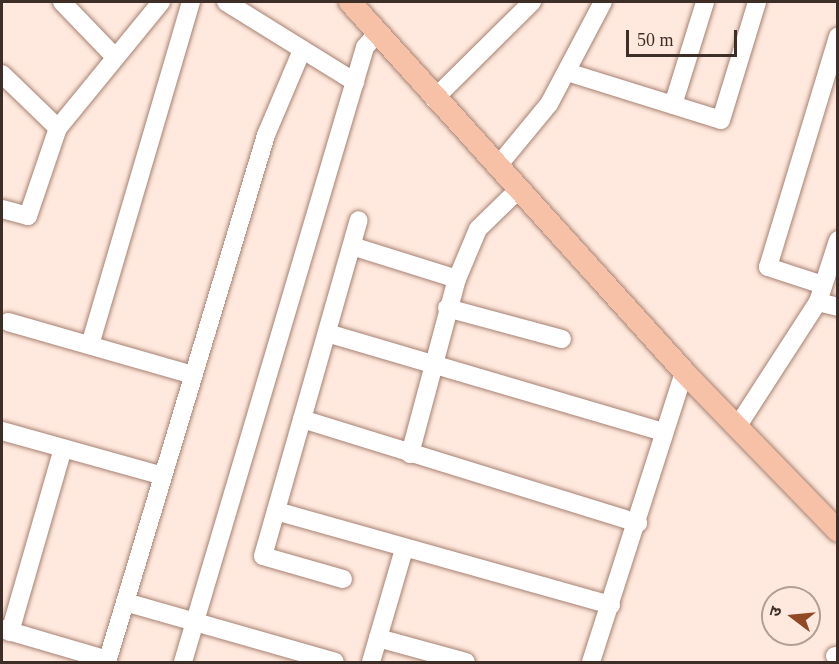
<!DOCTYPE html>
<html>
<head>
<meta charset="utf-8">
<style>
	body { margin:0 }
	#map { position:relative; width:839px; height:664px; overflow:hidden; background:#ffe8dd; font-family:"Times New Roman","Noto Sans Devanagari",serif }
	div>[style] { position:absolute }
	.roads { filter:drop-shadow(0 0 2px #a58272) drop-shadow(0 0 2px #a58272) }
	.minor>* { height:18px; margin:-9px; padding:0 9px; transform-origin:9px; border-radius:9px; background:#fff }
	.major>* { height:22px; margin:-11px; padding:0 11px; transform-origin:11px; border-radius:11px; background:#f7c1a7 }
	span { translate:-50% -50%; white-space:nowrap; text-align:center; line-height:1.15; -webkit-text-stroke:4.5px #ffe8dd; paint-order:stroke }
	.frame { position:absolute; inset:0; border:3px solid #3d2f28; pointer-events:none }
	.north { position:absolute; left:761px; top:586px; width:60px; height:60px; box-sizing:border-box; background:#ffe8dd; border:2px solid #b19e95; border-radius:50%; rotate:286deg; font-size:16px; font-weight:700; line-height:24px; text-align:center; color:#3d2f28 }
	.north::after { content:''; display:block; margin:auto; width:21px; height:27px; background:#904924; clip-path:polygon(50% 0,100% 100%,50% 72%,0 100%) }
	.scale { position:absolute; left:626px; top:30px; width:111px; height:27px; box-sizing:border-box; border:3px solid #3d2f28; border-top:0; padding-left:8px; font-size:18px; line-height:21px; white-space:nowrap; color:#3d2f28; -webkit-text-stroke:4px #ffe8dd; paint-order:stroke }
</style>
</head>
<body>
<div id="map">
	<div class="roads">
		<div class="minor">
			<div style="left:62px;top:2px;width:76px;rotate:46.1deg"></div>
			<div style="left:226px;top:2px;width:152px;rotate:31.8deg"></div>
			<div style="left:567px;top:72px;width:161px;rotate:17.3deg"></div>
			<div style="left:721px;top:120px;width:123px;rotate:-73deg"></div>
			<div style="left:2px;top:74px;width:78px;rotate:44deg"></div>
			<div style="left:434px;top:99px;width:138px;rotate:-44.7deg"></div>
			<div style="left:673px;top:105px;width:108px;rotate:-72.7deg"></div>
			<div style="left:497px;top:167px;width:82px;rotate:-50.5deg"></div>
			<div style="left:549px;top:104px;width:115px;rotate:-62.1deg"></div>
			<div style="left:2px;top:209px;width:27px;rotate:15deg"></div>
			<div style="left:28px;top:216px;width:93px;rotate:-71.2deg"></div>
			<div style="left:58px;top:128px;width:163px;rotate:-50.7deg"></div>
			<div style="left:352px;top:246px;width:110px;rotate:17.4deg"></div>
			<div style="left:823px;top:285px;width:58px;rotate:-161.9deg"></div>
			<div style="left:768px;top:267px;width:241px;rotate:-73.1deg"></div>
			<div style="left:818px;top:302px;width:21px;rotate:14deg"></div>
			<div style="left:447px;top:308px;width:119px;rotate:15.1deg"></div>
			<div style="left:8px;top:322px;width:192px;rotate:16deg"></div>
			<div style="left:327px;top:333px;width:351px;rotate:16.4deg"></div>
			<div style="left:90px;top:345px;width:358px;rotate:-73.6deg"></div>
			<div style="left:302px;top:419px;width:352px;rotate:17.2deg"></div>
			<div style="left:737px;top:427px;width:149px;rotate:-57.1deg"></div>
			<div style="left:818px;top:302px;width:65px;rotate:-72.1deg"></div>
			<div style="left:2px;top:431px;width:167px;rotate:15.6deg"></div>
			<div style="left:410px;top:454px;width:181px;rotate:-75deg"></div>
			<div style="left:457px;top:279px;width:54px;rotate:-67.2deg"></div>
			<div style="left:478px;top:229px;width:57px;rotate:-44.3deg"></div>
			<div style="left:276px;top:511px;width:348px;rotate:15.7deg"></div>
			<div style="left:343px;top:579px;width:83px;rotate:-164deg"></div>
			<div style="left:263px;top:556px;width:349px;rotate:-74.1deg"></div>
			<div style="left:125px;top:602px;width:218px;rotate:15.9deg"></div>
			<div style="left:2px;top:629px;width:110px;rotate:16.3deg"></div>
			<div style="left:10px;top:632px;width:191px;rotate:-73.9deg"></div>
			<div style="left:378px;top:638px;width:91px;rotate:15.3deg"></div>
			<div style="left:835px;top:656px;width:3px"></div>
			<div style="left:107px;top:662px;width:550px;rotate:-73.21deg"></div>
			<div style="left:266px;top:135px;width:92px;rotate:-67deg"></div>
			<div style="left:183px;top:662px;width:641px;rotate:-73.51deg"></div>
			<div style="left:365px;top:47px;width:15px;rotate:-48deg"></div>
			<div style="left:371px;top:662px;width:118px;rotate:-73.7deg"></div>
			<div style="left:591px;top:662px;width:305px;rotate:-72.2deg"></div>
		</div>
		<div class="major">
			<div style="left:350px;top:2px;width:498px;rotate:47.9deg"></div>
			<div style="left:684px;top:372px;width:221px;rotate:45.9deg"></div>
		</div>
	</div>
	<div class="frame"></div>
	<div class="north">उ</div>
	<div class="scale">50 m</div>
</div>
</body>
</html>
